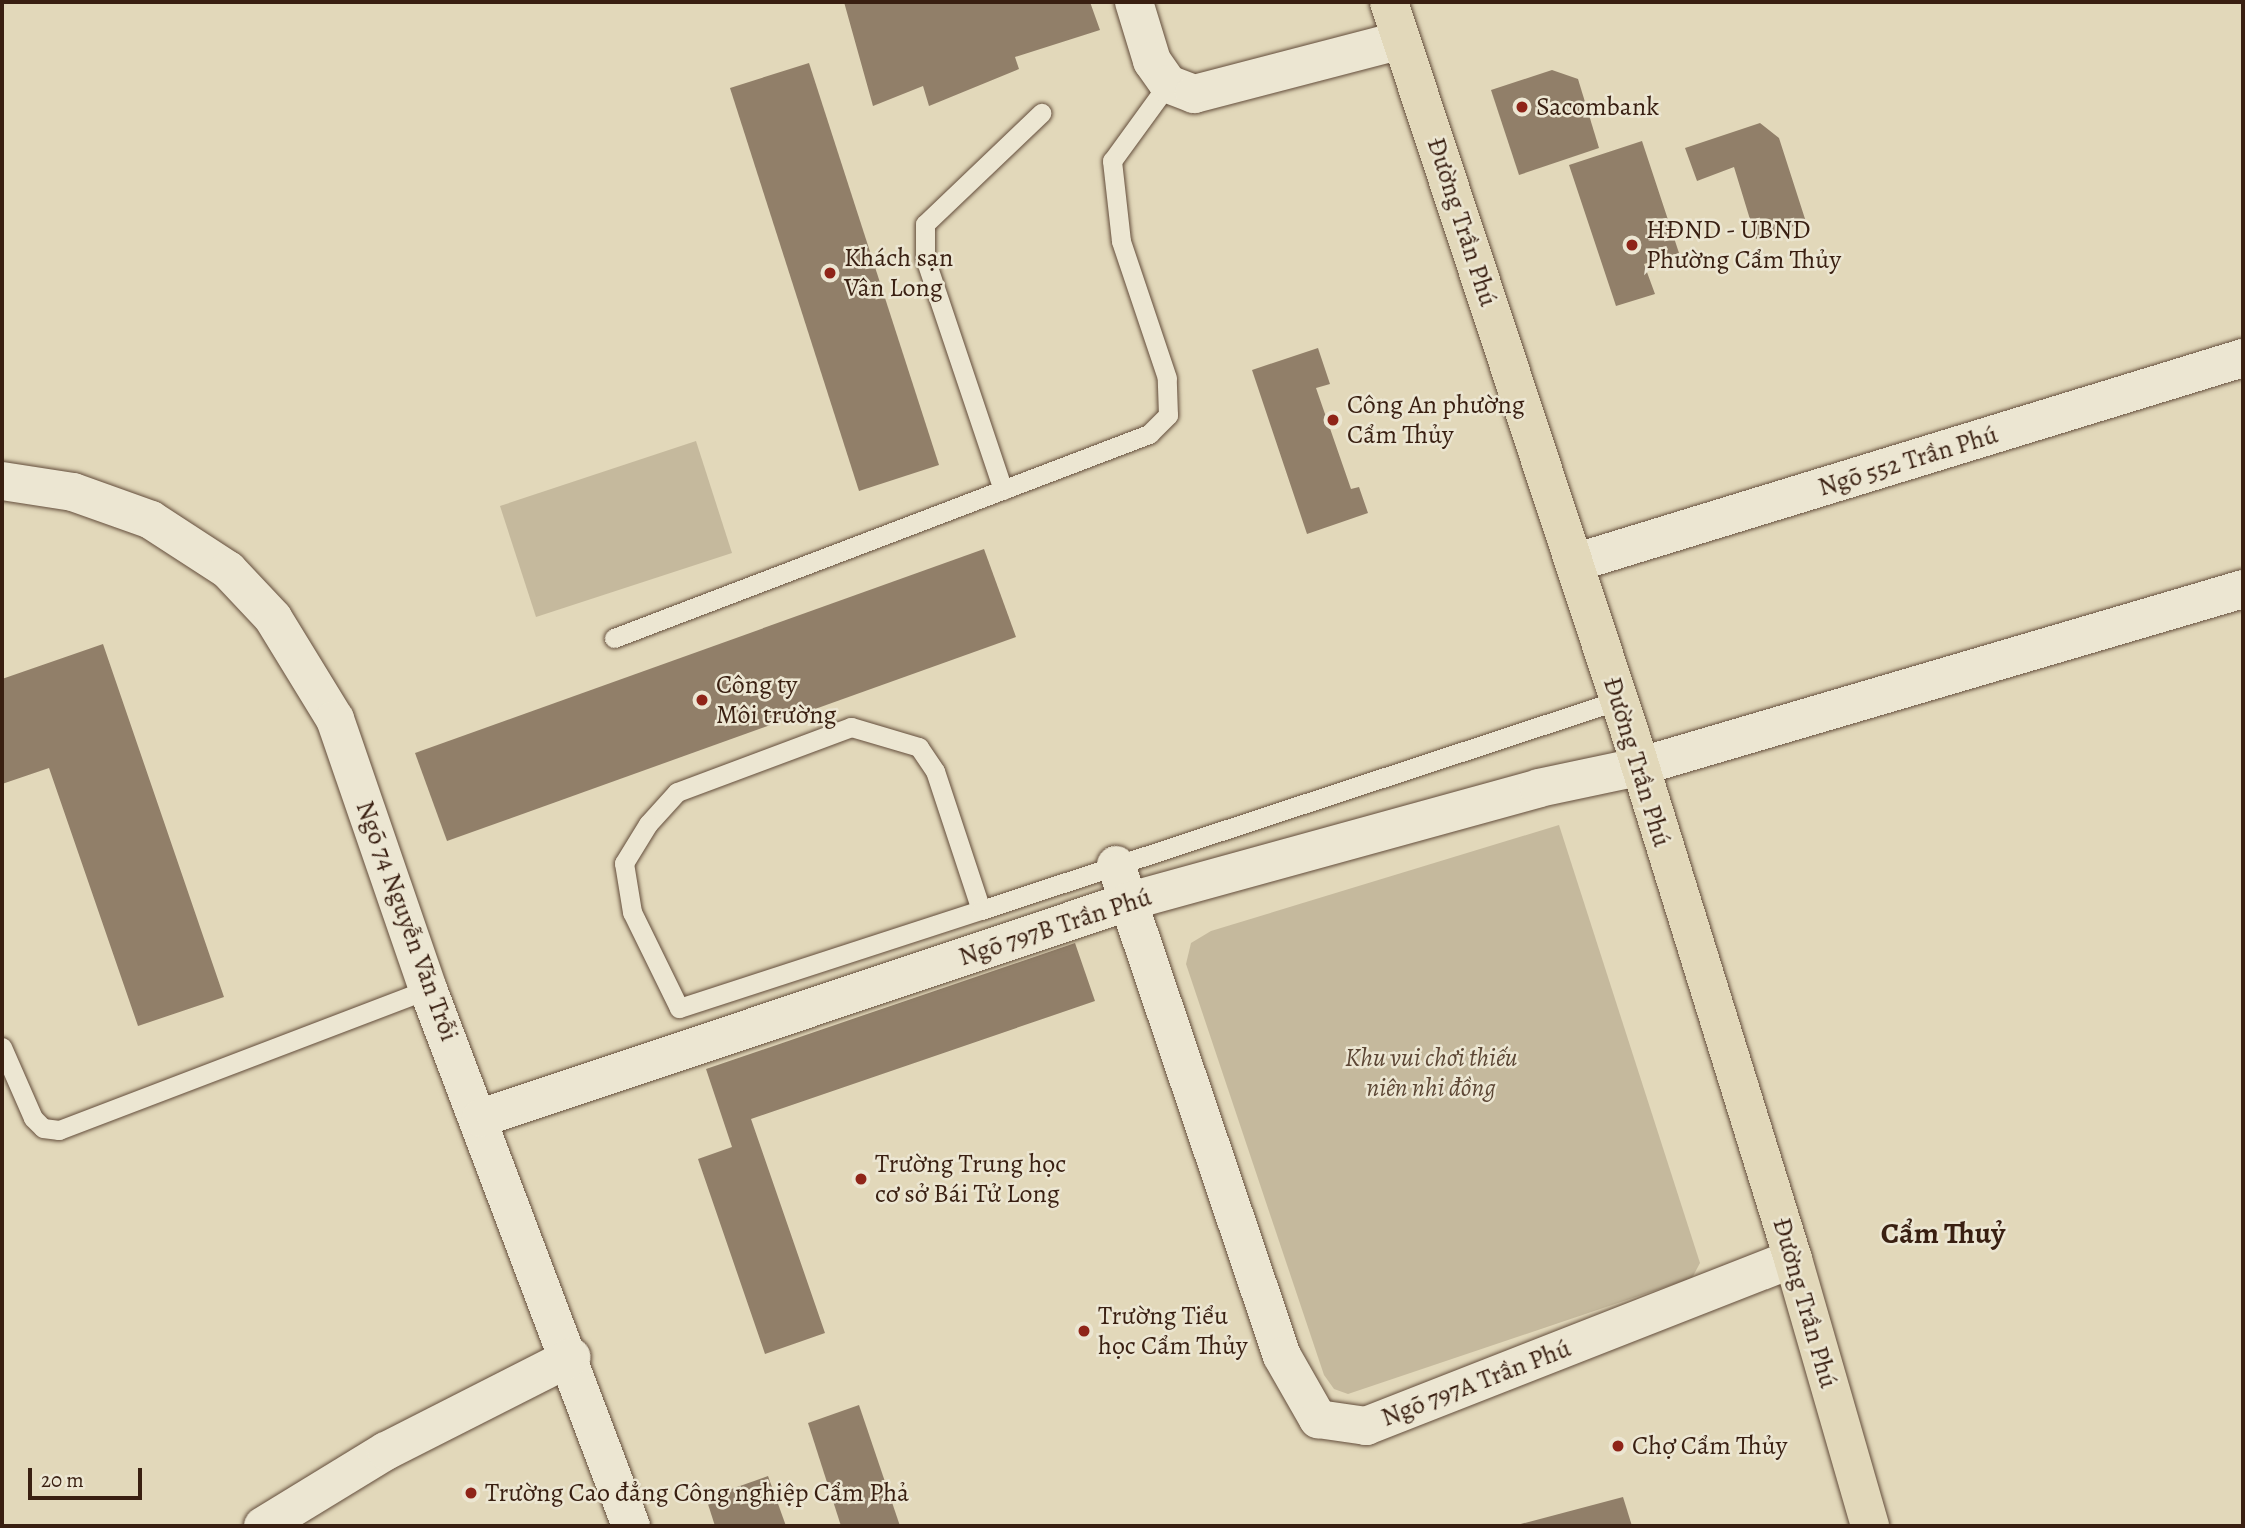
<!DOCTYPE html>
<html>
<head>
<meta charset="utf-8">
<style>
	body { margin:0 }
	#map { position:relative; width:2245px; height:1528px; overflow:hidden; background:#e2d8ba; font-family:Alegreya,serif }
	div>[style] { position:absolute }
	.green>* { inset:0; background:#c5b99d }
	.building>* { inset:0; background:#917f69 }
	.roads { filter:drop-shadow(0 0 2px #634d3b) drop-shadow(0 0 2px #634d3b) }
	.lane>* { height:19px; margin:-9.5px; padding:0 9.5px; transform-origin:9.5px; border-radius:9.5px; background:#ece6d2 }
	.street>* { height:38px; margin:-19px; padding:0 19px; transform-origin:19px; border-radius:19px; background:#ece6d2 }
	.primary>* { height:38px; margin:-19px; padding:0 19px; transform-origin:19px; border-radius:19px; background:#e2d8ba }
	.dots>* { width:19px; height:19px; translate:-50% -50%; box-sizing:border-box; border:4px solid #ece6d2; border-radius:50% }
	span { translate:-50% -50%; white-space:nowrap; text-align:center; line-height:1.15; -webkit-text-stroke:5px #ece6d2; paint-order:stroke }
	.poi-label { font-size:26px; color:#391f11 }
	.left { translate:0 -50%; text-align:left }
	.street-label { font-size:26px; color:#391f11 }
	.park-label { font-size:26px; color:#5c4634; font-style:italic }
	.quarter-label { font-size:30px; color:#391f11; font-weight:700 }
	.frame { position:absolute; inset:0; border:4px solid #391f11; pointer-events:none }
	.scale { position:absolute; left:28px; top:1468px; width:114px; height:32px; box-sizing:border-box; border:4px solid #391f11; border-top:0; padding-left:9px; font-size:21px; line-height:24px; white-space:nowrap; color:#391f11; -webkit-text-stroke:5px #ece6d2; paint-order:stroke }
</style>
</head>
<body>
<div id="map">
	<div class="green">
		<div style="clip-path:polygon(696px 441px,732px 553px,536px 617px,500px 506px)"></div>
		<div style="clip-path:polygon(1559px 825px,1700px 1263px,1692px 1278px,1348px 1394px,1334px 1389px,1324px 1375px,1186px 964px,1191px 943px,1211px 931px)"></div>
	</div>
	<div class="building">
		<div style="clip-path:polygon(844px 2px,1090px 2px,1100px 30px,1015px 57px,1019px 69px,929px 106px,923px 86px,873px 106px)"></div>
		<div style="clip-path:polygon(809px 63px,939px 465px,859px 491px,730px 88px)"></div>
		<div style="clip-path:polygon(1552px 70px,1578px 79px,1599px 148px,1519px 175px,1491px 90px)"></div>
		<div style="clip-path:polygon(1760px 123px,1779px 138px,1806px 222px,1756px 239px,1734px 167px,1697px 181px,1685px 148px)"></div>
		<div style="clip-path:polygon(1642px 141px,1679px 253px,1644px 264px,1655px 294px,1616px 306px,1569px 165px)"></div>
		<div style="clip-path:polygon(1318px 348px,1330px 384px,1316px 388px,1351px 489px,1359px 487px,1368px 513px,1307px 534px,1252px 370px)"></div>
		<div style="clip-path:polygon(984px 549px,1016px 637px,447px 841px,415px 753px)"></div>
		<div style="clip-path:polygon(103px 644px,224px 997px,138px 1026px,49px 768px,2px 784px,2px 679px)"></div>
		<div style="clip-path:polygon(1075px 943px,1095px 1001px,751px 1119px,825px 1333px,765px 1354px,698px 1159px,732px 1147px,706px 1069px)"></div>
		<div style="clip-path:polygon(859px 1405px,900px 1526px,841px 1526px,808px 1423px)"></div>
		<div style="clip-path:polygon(768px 1476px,786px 1526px,715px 1526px,706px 1498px)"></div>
		<div style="clip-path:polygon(1623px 1497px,1632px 1526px,1517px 1526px,1517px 1525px)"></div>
	</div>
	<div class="roads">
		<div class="lane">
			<div style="left:1003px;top:490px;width:245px;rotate:-108.6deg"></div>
			<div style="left:925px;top:258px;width:34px;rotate:-90deg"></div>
			<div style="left:925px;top:224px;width:161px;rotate:-43.7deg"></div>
			<div style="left:614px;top:638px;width:573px;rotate:-20.87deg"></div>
			<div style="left:1149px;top:434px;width:27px;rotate:-45deg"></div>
			<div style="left:1168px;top:415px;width:37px;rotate:-92deg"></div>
			<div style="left:1167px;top:378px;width:145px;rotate:-108.6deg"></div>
			<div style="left:1121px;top:241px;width:81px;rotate:-96.4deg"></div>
			<div style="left:1112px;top:161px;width:95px;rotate:-54deg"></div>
			<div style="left:981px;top:910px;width:146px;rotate:-108.3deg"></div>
			<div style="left:935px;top:771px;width:29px;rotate:-124deg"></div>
			<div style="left:919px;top:747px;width:71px;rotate:-163.6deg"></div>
			<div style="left:851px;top:727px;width:186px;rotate:159.5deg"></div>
			<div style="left:677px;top:792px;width:43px;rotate:132.2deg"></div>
			<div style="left:648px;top:824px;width:46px;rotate:121.6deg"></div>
			<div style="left:624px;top:863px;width:50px;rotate:80.7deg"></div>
			<div style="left:632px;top:912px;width:107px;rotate:63.9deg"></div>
			<div style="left:679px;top:1008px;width:318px;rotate:-18deg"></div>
			<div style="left:981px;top:910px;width:672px;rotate:-18.22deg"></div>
			<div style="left:2px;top:1047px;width:77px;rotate:66.4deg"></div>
			<div style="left:33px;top:1118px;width:14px;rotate:45deg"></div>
			<div style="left:43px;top:1128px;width:16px;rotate:7deg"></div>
			<div style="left:59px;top:1130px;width:395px;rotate:-20.9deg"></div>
		</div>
		<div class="street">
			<div style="left:1134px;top:2px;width:62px;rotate:73deg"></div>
			<div style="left:1152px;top:61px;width:28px;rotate:55deg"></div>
			<div style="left:1168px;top:84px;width:28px;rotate:21deg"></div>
			<div style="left:1194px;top:94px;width:214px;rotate:-14.6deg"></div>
			<div style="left:2px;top:481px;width:72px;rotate:8.8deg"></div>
			<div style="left:73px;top:492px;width:83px;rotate:19.7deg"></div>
			<div style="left:151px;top:520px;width:92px;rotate:33deg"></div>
			<div style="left:228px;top:570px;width:66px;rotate:46.8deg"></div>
			<div style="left:273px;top:618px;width:119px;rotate:58.5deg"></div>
			<div style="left:335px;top:719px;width:286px;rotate:71deg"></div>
			<div style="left:428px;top:989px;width:574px;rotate:69.29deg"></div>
			<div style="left:1574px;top:563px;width:700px;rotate:-17.04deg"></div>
			<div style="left:1116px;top:865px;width:518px;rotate:71.32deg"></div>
			<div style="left:1282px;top:1356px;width:73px;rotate:60.3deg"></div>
			<div style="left:1318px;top:1419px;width:49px;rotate:8.3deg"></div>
			<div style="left:1366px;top:1426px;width:458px;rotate:-21.4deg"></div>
			<div style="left:481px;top:1118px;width:684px;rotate:-18.49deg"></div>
			<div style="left:1130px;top:901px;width:424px;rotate:-15.4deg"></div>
			<div style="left:1539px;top:788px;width:101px;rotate:-12deg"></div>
			<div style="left:1638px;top:767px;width:631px;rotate:-16.39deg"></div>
			<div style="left:263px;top:1526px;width:144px;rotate:-31.4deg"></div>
			<div style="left:386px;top:1451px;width:208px;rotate:-26.9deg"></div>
		</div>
		<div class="primary">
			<div style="left:1389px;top:2px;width:770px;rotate:71.75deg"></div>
			<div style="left:1630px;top:733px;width:551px;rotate:72.78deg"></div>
			<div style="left:1793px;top:1259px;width:278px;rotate:73.9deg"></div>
		</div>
	</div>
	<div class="dots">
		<div style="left:1522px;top:107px;background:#8f2418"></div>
		<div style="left:1632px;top:245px;background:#8f2418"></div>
		<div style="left:830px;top:273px;background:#8f2418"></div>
		<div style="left:1333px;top:420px;background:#8f2418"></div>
		<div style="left:702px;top:700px;background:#8f2418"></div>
		<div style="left:861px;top:1179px;background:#8f2418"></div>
		<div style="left:1084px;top:1331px;background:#8f2418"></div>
		<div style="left:1618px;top:1446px;background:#8f2418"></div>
		<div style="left:471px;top:1493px;background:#8f2418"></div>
	</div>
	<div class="poi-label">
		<span class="left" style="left:1536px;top:107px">Sacombank</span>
		<span class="left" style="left:1646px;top:245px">HĐND - UBND<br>Phường Cẩm Thủy</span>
		<span class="left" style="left:844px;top:273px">Khách sạn<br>Vân Long</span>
		<span class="left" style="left:1347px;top:420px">Công An phường<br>Cẩm Thủy</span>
		<span class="left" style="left:716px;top:700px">Công ty<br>Môi trường</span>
		<span class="left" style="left:875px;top:1179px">Trường Trung học<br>cơ sở Bái Tử Long</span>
		<span class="left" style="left:1098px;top:1331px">Trường Tiểu<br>học Cẩm Thủy</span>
		<span class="left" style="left:1632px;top:1446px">Chợ Cẩm Thủy</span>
		<span class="left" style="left:485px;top:1493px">Trường Cao đẳng Công nghiệp Cẩm Phả</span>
	</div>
	<div class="street-label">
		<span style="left:1462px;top:222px;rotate:72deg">Đường Trần Phú</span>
		<span style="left:1908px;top:461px;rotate:-17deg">Ngõ 552 Trần Phú</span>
		<span style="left:1637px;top:762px;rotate:73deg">Đường Trần Phú</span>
		<span style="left:407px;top:921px;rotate:70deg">Ngõ 74 Nguyễn Văn Trỗi</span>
		<span style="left:1055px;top:927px;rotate:-18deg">Ngõ 797B Trần Phú</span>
		<span style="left:1805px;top:1303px;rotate:74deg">Đường Trần Phú</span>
		<span style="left:1476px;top:1383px;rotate:-21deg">Ngõ 797A Trần Phú</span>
	</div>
	<div class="park-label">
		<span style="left:1431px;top:1073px">Khu vui chơi thiếu<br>niên nhi đồng</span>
	</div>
	<div class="quarter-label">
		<span style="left:1943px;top:1233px">Cẩm Thuỷ</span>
	</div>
	<div class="frame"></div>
	<div class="scale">20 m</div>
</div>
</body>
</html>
